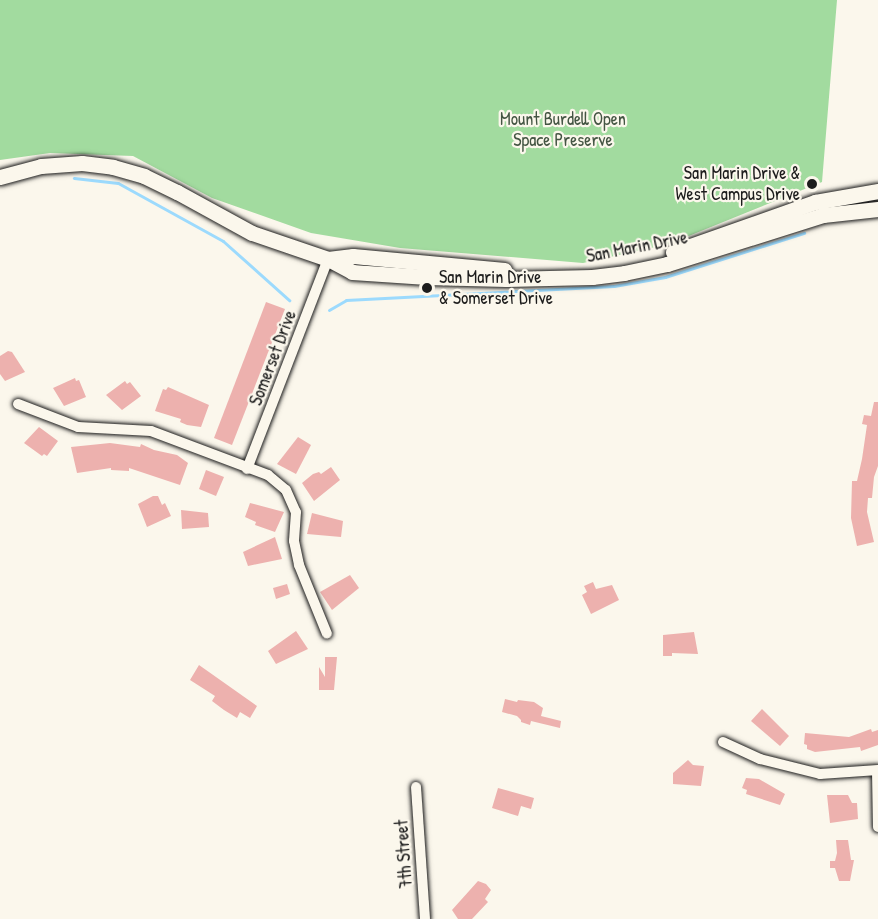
<!DOCTYPE html>
<html>
<head>
<meta charset="utf-8">
<style>
	body { margin:0 }
	#map { position:relative; width:878px; height:919px; overflow:hidden; background:#fbf7ec; font-family:"Patrick Hand",sans-serif }
	div>[style] { position:absolute }
	.green>* { inset:0; background:#a2db9f }
	.stream>* { height:3px; margin:-1.5px; padding:0 1.5px; transform-origin:1.5px; border-radius:1.5px; background:#9cdafd }
	.building>* { inset:0; background:#edb1ae }
	.roads { filter:drop-shadow(0 0 2px #1c1c1c) drop-shadow(0 0 2px #1c1c1c) }
	.minor>* { height:10px; margin:-5px; padding:0 5px; transform-origin:5px; border-radius:5px; background:#fbf7ec }
	.secondary>* { height:15px; margin:-7.5px; padding:0 7.5px; transform-origin:7.5px; border-radius:7.5px; background:#fbf7ec }
	.dots>* { width:16px; height:16px; translate:-50% -50%; box-sizing:border-box; border:3px solid #fbf7ec; border-radius:50% }
	span { translate:-50% -50%; white-space:nowrap; text-align:center; line-height:1.15; -webkit-text-stroke:4.5px #fbf7ec; paint-order:stroke }
	.park-label { font-size:18px; color:#445543 }
	.poi-label { font-size:18px; color:#1c1c1c }
	.right { translate:-100% -50%; text-align:right }
	.left { translate:0 -50%; text-align:left }
	.street-label { font-size:18px; color:#1c1c1c }
</style>
</head>
<body>
<div id="map">
	<div class="green">
		<div style="clip-path:polygon(0 0,837px 0,822px 182px,669px 244px,583px 263px,400px 248px,311px 233px,212px 198px,133px 156px,50px 153px,0 160px)"></div>
	</div>
	<div class="stream">
		<div style="left:74px;top:178px;width:44px;rotate:6.5deg"></div>
		<div style="left:118px;top:183px;width:120px;rotate:28.9deg"></div>
		<div style="left:223px;top:241px;width:89px;rotate:41.8deg"></div>
		<div style="left:329px;top:310px;width:20px;rotate:-30deg"></div>
		<div style="left:346px;top:300px;width:268px;rotate:-3deg"></div>
		<div style="left:614px;top:286px;width:52px;rotate:-10deg"></div>
		<div style="left:665px;top:277px;width:146px;rotate:-17.6deg"></div>
	</div>
	<div class="building">
		<div style="clip-path:polygon(266px 302px,285px 309px,232px 445px,214px 438px)"></div>
		<div style="clip-path:polygon(8px 351px,12px 352px,25px 372px,5px 381px,0 374px,0 356px)"></div>
		<div style="clip-path:polygon(75px 378px,76px 381px,79px 380px,86px 397px,64px 406px,53px 388px)"></div>
		<div style="clip-path:polygon(125px 381px,127px 384px,130px 382px,141px 396px,122px 410px,106px 395px)"></div>
		<div style="clip-path:polygon(168px 387px,209px 405px,201px 427px,187px 425px,180px 422px,181px 419px,155px 411px,163px 389px,166px 390px)"></div>
		<div style="clip-path:polygon(874px 402px,878px 402px,878px 466px,874px 477px,872px 498px,868px 498px,867px 512px,874px 542px,857px 546px,851px 518px,852px 481px,857px 481px,862px 459px,867px 425px,862px 424px,864px 415px,871px 416px)"></div>
		<div style="clip-path:polygon(39px 427px,58px 441px,47px 456px,44px 454px,42px 456px,24px 443px)"></div>
		<div style="clip-path:polygon(298px 437px,311px 445px,296px 474px,277px 464px)"></div>
		<div style="clip-path:polygon(110px 443px,140px 447px,141px 444px,154px 450px,177px 455px,188px 463px,180px 485px,129px 468px,129px 471px,111px 470px,111px 468px,77px 473px,71px 447px)"></div>
		<div style="clip-path:polygon(331px 467px,340px 480px,314px 501px,302px 483px,313px 474px,319px 472px,321px 474px)"></div>
		<div style="clip-path:polygon(206px 470px,224px 477px,216px 496px,199px 489px)"></div>
		<div style="clip-path:polygon(153px 496px,158px 496px,162px 505px,165px 503px,171px 516px,147px 527px,138px 504px)"></div>
		<div style="clip-path:polygon(250px 503px,284px 512px,275px 532px,255px 525px,256px 522px,245px 517px)"></div>
		<div style="clip-path:polygon(181px 510px,208px 513px,209px 527px,182px 529px)"></div>
		<div style="clip-path:polygon(312px 513px,343px 521px,341px 537px,307px 534px)"></div>
		<div style="clip-path:polygon(275px 537px,282px 559px,248px 566px,243px 552px)"></div>
		<div style="clip-path:polygon(350px 575px,359px 588px,332px 610px,320px 592px)"></div>
		<div style="clip-path:polygon(593px 582px,596px 589px,612px 585px,619px 600px,591px 614px,582px 595px,587px 592px,584px 586px)"></div>
		<div style="clip-path:polygon(287px 584px,290px 594px,276px 599px,273px 588px)"></div>
		<div style="clip-path:polygon(296px 631px,308px 649px,276px 664px,268px 651px)"></div>
		<div style="clip-path:polygon(694px 632px,698px 654px,672px 653px,672px 656px,663px 656px,663px 635px)"></div>
		<div style="clip-path:polygon(325px 657px,337px 657px,334px 690px,319px 690px,319px 667px,325px 677px)"></div>
		<div style="clip-path:polygon(199px 665px,257px 706px,250px 718px,240px 712px,237px 718px,224px 710px,212px 701px,215px 696px,190px 680px)"></div>
		<div style="clip-path:polygon(505px 699px,517px 702px,518px 700px,534px 702px,543px 708px,541px 716px,561px 721px,560px 728px,531px 721px,530px 725px,521px 722px,521px 720px,517px 716px,502px 712px)"></div>
		<div style="clip-path:polygon(762px 709px,789px 736px,780px 746px,751px 721px)"></div>
		<div style="clip-path:polygon(871px 729px,872px 732px,878px 730px,878px 745px,861px 751px,860px 747px,815px 752px,807px 749px,807px 745px,804px 744px,805px 733px,849px 737px)"></div>
		<div style="clip-path:polygon(688px 760px,693px 765px,704px 766px,701px 786px,673px 784px,673px 773px)"></div>
		<div style="clip-path:polygon(746px 778px,759px 779px,785px 794px,780px 805px,746px 794px,747px 790px,742px 788px)"></div>
		<div style="clip-path:polygon(498px 788px,534px 798px,531px 809px,521px 806px,518px 816px,492px 808px)"></div>
		<div style="clip-path:polygon(827px 795px,848px 795px,852px 803px,857px 803px,858px 819px,830px 823px)"></div>
		<div style="clip-path:polygon(836px 840px,848px 840px,851px 860px,854px 860px,850px 881px,839px 881px,835px 868px,830px 868px,830px 861px,835px 861px,837px 853px)"></div>
		<div style="clip-path:polygon(478px 881px,486px 884px,491px 890px,485px 899px,488px 902px,472px 919px,458px 919px,452px 910px)"></div>
	</div>
	<div class="roads">
		<div class="minor">
			<div style="left:18px;top:404px;width:64px;rotate:21deg"></div>
			<div style="left:78px;top:427px;width:73px;rotate:3.1deg"></div>
			<div style="left:151px;top:431px;width:125px;rotate:20.6deg"></div>
			<div style="left:268px;top:475px;width:23px;rotate:40deg"></div>
			<div style="left:286px;top:490px;width:24px;rotate:66deg"></div>
			<div style="left:296px;top:512px;width:29px;rotate:94deg"></div>
			<div style="left:294px;top:541px;width:25px;rotate:78deg"></div>
			<div style="left:299px;top:565px;width:74px;rotate:67.9deg"></div>
			<div style="left:247px;top:469px;width:225px;rotate:-68.9deg"></div>
			<div style="left:723px;top:742px;width:41px;rotate:24.7deg"></div>
			<div style="left:760px;top:759px;width:62px;rotate:14deg"></div>
			<div style="left:820px;top:774px;width:58px;rotate:-3.9deg"></div>
			<div style="left:877px;top:771px;width:56px;rotate:89deg"></div>
			<div style="left:416px;top:787px;width:132px;rotate:86.1deg"></div>
		</div>
		<div class="secondary">
			<div style="left:0;top:177px;width:42px;rotate:-15deg"></div>
			<div style="left:41px;top:166px;width:41px;rotate:-4.2deg"></div>
			<div style="left:82px;top:163px;width:31px;rotate:7deg"></div>
			<div style="left:113px;top:167px;width:32px;rotate:16deg"></div>
			<div style="left:144px;top:176px;width:37px;rotate:26deg"></div>
			<div style="left:177px;top:192px;width:85px;rotate:28.7deg"></div>
			<div style="left:252px;top:233px;width:80px;rotate:18.9deg"></div>
			<div style="left:328px;top:259px;width:27px;rotate:28deg"></div>
			<div style="left:352px;top:272px;width:75px;rotate:3.8deg"></div>
			<div style="left:427px;top:277px;width:79px;rotate:1.5deg"></div>
			<div style="left:506px;top:279px;width:86px;rotate:-1.3deg"></div>
			<div style="left:592px;top:277px;width:32px;rotate:-7deg"></div>
			<div style="left:624px;top:273px;width:44px;rotate:-11.8deg"></div>
			<div style="left:667px;top:264px;width:164px;rotate:-17.4deg"></div>
			<div style="left:823px;top:215px;width:55px;rotate:-6.2deg"></div>
			<div style="left:673px;top:252px;width:151px;rotate:-19.4deg"></div>
			<div style="left:815px;top:202px;width:64px;rotate:-9.9deg"></div>
			<div style="left:328px;top:259px;width:25px;rotate:-7deg"></div>
			<div style="left:353px;top:256px;width:152px;rotate:5.3deg"></div>
		</div>
	</div>
	<div class="dots">
		<div style="left:812px;top:184px;background:#1c1c1c"></div>
		<div style="left:427px;top:288px;background:#1c1c1c"></div>
	</div>
	<div class="park-label">
		<span style="left:563px;top:130px">Mount Burdell Open<br>Space Preserve</span>
	</div>
	<div class="poi-label">
		<span class="right" style="left:800px;top:184px">San Marin Drive &amp;<br>West Campus Drive</span>
		<span class="left" style="left:439px;top:288px">San Marin Drive<br>&amp; Somerset Drive</span>
	</div>
	<div class="street-label">
		<span style="left:637px;top:247px;rotate:-11deg">San Marin Drive</span>
		<span style="left:273px;top:358px;rotate:-69deg">Somerset Drive</span>
		<span style="left:404px;top:854px;rotate:-94deg">7th Street</span>
	</div>
</div>
</body>
</html>
